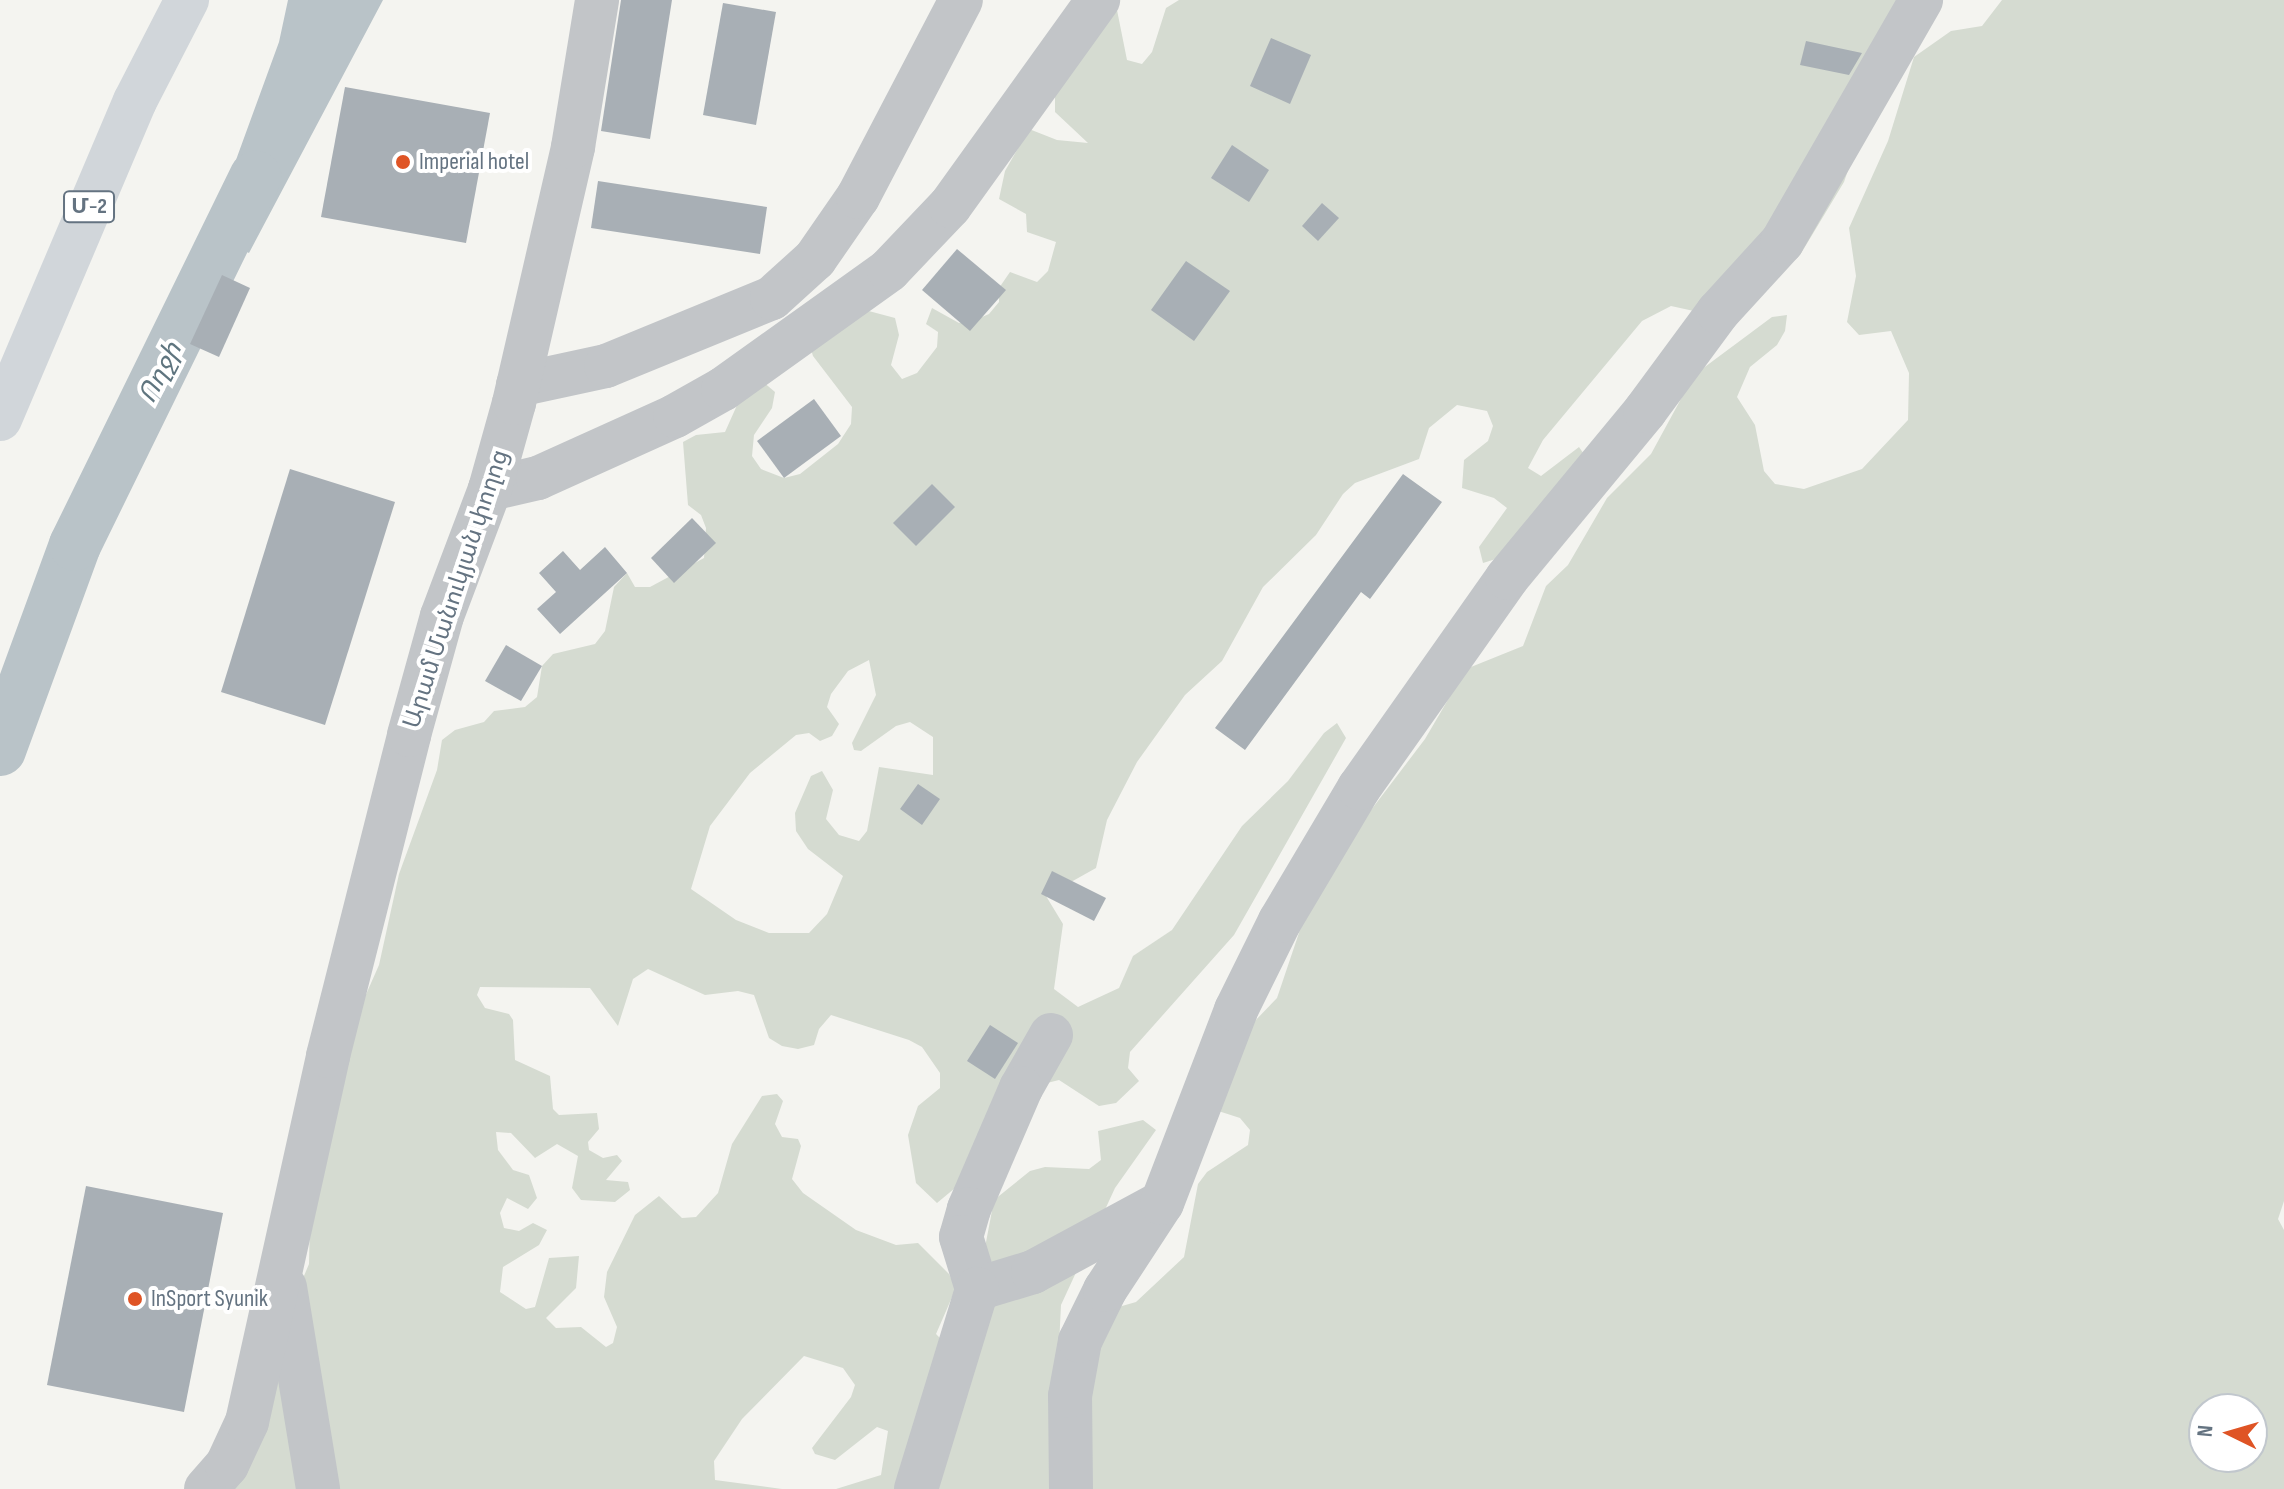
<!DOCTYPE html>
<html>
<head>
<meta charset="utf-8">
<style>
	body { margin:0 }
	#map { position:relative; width:2284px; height:1489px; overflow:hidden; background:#f4f4f0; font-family:"Sofia Sans Condensed","Noto Sans Armenian",sans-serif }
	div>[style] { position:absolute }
	.green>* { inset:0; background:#d5dbd1 }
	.water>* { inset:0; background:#b9c3c8 }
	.river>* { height:52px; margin:-26px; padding:0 26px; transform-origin:26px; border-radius:26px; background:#b9c3c8 }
	.building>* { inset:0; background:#a8afb5 }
	.minor>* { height:44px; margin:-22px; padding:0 22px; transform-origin:22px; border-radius:22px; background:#c2c5c8 }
	.highway>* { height:44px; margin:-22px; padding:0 22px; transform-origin:22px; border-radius:22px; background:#d1d6da }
	.dots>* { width:22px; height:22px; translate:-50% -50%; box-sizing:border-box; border:4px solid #fff; border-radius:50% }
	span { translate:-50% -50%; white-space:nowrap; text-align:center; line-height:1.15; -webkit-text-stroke:8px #fff; paint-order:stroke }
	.shield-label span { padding:2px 6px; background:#fff; border:2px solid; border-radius:6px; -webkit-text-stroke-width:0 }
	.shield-label { font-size:22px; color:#647381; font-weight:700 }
	.poi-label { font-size:24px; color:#647381 }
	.left { translate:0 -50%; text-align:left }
	.street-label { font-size:24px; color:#647381 }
	.water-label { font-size:26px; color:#5f757f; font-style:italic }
	.north { position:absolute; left:2188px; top:1393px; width:80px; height:80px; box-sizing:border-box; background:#fff; border:2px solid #c1c7cd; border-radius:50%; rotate:275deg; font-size:22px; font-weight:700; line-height:32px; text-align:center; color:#647381 }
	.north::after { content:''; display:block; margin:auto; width:28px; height:36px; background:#df5425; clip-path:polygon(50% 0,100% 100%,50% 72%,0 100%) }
</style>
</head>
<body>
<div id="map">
	<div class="green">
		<div style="clip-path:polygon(evenodd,1179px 0,1906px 0,1844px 182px,1800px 255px,1703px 313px,1671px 306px,1642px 321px,1543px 440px,1528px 468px,1541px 476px,1579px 447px,1588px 460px,1499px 558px,1483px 563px,1479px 547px,1507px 508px,1494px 498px,1462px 488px,1464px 460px,1488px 441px,1493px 426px,1487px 411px,1457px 405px,1429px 428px,1419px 459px,1355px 483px,1343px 494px,1316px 535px,1263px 587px,1222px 661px,1185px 695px,1137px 762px,1107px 820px,1096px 868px,1046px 896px,1063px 924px,1054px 989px,1078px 1007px,1119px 988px,1133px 956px,1172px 930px,1242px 826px,1288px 781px,1324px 733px,1337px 723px,1346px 738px,1234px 935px,1130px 1052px,1128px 1068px,1139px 1081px,1116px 1103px,1099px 1106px,1059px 1080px,1043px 1084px,1026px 1129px,937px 1203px,916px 1183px,908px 1135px,918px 1106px,940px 1088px,940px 1073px,922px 1047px,909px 1040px,831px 1015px,819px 1029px,814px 1045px,798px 1049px,782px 1046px,769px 1038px,754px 995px,738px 991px,705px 995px,648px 969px,633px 979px,618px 1026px,590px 988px,480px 987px,477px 995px,485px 1008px,509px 1014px,513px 1020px,515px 1060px,550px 1076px,553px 1109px,559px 1115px,597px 1113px,599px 1129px,588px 1142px,589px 1150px,603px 1158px,617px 1155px,622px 1161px,606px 1180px,628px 1182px,630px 1190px,615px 1202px,581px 1200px,572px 1188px,578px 1156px,557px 1144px,535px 1158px,511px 1133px,496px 1132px,498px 1150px,513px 1170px,529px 1175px,537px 1198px,528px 1209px,507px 1198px,500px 1213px,504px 1228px,519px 1231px,533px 1223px,547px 1230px,539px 1245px,503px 1267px,500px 1292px,526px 1309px,535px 1307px,549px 1258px,579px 1256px,576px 1288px,546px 1318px,556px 1328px,581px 1327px,606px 1347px,613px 1343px,617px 1327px,604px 1297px,607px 1272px,635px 1215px,659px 1196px,682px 1218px,696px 1217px,718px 1193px,732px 1144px,762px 1096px,777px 1094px,783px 1101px,775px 1124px,782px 1137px,798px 1139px,801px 1146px,792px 1179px,803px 1193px,856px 1230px,896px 1245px,918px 1243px,949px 1274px,956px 1288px,936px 1334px,947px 1345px,999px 1265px,983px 1258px,994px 1200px,1030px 1171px,1045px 1167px,1089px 1169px,1101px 1160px,1098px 1131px,1143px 1120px,1156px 1130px,1115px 1188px,1061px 1305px,1052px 1489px,836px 1489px,881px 1475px,888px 1431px,877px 1427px,835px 1460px,815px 1454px,812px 1448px,851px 1397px,855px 1385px,843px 1368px,804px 1356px,742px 1419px,714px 1461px,715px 1480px,782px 1489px,214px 1489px,309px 1264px,310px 1218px,360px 1008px,379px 965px,399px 874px,437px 770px,442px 740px,455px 730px,484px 722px,494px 711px,525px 707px,537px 697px,542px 666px,553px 654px,595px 644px,605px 631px,614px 587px,627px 573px,635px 587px,650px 587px,704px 558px,706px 528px,701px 515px,688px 505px,683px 442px,696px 435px,725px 432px,738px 403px,762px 381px,775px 392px,772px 408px,754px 435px,752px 456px,761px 469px,784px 478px,800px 474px,838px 444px,851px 424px,852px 407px,813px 356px,808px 340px,865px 310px,895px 318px,899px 335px,891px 365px,902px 379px,917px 373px,937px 347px,938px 332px,926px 324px,932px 308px,959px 323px,975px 320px,989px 314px,999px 302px,999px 288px,1010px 272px,1037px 282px,1048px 271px,1056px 242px,1027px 232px,1026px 214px,999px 199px,1005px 171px,1029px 129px,1057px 140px,1088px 143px,1055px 112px,1055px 95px,1117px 10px,1127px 60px,1142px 64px,1152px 52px,1166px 8px,1179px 0,869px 660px,876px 695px,852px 743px,854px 750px,861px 751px,896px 726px,910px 722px,933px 737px,933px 775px,879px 767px,867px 831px,859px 841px,839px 835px,826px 819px,833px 790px,822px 771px,811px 776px,795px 813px,796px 831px,808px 849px,843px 876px,827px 914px,809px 933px,769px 933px,736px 920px,691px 889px,710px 826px,750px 773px,796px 735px,809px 733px,820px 741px,832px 736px,839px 724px,827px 707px,831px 694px,848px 671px,869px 660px)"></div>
		<div style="clip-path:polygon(evenodd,2002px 0,2284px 0,2284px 1201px,2278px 1219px,2284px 1230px,2284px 1489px,1092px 1489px,1084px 1379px,1108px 1310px,1136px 1302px,1184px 1257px,1198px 1184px,1207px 1172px,1248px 1145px,1250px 1130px,1240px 1118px,1209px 1108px,1252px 1024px,1277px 998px,1304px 918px,1365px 818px,1425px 739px,1466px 669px,1523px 646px,1546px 586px,1568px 565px,1607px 498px,1651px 454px,1694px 375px,1772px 317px,1787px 315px,1785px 331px,1777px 345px,1750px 367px,1737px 397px,1755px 425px,1764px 471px,1775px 484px,1804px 489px,1862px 469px,1908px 420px,1909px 373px,1891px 331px,1859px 335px,1847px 322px,1856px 276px,1849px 228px,1888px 141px,1914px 57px,1951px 31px,1982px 26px,2002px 0,2204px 1409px,2252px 1409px,2252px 1457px,2204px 1457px,2204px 1409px)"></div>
	</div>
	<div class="water">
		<div style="clip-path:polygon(288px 0,383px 0,249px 253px,209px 234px,279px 42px)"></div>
	</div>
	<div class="river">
		<div style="left:0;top:750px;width:218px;rotate:-69.9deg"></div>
		<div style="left:75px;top:545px;width:410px;rotate:-63.9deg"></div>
	</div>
	<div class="building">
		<div style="clip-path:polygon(621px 0,672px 0,650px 139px,601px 131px)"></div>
		<div style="clip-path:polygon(723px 3px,776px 12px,756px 125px,703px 115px)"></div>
		<div style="clip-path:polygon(1271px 38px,1311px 55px,1290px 104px,1250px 86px)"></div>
		<div style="clip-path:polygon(1806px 41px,1829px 46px,1862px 53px,1849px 75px,1800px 65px)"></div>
		<div style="clip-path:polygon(345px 87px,490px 113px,466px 243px,321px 217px)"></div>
		<div style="clip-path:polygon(1232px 145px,1269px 170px,1249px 202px,1211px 178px)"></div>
		<div style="clip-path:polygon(598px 181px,767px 207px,760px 254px,591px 228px)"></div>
		<div style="clip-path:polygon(1322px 203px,1339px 218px,1318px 241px,1302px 226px)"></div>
		<div style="clip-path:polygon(957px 249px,1006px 290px,970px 331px,922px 290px)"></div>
		<div style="clip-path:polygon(1186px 261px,1230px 291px,1194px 341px,1151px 310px)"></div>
		<div style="clip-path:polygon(222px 275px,250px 288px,219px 357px,190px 344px)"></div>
		<div style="clip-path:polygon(814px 399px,841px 436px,784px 478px,757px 441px)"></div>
		<div style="clip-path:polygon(290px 469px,395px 502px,325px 725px,221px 692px)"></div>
		<div style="clip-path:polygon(1403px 474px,1442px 502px,1370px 599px,1361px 592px,1245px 750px,1215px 728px)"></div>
		<div style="clip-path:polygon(932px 484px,955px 507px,916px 546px,893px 523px)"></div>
		<div style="clip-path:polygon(692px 518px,716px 543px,674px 583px,651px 558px)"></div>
		<div style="clip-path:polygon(605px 547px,627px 573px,560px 634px,537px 609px,556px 592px,539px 573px,563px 551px,580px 570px)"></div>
		<div style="clip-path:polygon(506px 645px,542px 666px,521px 701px,485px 681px)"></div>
		<div style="clip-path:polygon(918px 784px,940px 799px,922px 825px,900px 809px)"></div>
		<div style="clip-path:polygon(1052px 871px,1106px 898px,1094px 921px,1041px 894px)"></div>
		<div style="clip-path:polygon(990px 1025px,1018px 1043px,995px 1079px,967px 1061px)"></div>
		<div style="clip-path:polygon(86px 1186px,223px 1213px,184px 1412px,47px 1385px)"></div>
	</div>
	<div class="minor">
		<div style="left:518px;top:385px;width:90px;rotate:-12.2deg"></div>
		<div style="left:606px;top:366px;width:179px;rotate:-22.3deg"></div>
		<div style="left:772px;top:298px;width:58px;rotate:-42.2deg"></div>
		<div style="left:815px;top:259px;width:75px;rotate:-55.3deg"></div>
		<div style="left:858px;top:197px;width:222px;rotate:-62.4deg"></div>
		<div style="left:490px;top:489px;width:49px;rotate:-12.9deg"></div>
		<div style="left:538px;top:478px;width:150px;rotate:-24.3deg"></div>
		<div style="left:675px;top:416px;width:55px;rotate:-29.4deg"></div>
		<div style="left:723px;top:389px;width:204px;rotate:-35.6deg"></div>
		<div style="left:889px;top:270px;width:88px;rotate:-46.4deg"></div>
		<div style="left:950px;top:206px;width:254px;rotate:-54.3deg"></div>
		<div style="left:1051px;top:1035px;width:61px;rotate:119.5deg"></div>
		<div style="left:1021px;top:1088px;width:132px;rotate:113.3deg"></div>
		<div style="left:969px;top:1209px;width:29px;rotate:106deg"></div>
		<div style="left:961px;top:1237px;width:54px;rotate:72.9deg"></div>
		<div style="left:977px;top:1289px;width:59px;rotate:-16.9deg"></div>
		<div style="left:1033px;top:1272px;width:143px;rotate:-28.4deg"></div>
		<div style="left:285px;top:1287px;width:205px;rotate:80.7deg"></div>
		<div style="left:206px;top:1489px;width:32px;rotate:-49deg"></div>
		<div style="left:227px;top:1465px;width:47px;rotate:-65.1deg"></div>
		<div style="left:247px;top:1422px;width:375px;rotate:-77.5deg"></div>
		<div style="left:328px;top:1056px;width:331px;rotate:-75.8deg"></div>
		<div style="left:409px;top:735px;width:123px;rotate:-74.5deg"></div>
		<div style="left:442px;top:616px;width:136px;rotate:-69.3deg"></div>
		<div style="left:490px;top:489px;width:89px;rotate:-74.4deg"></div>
		<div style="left:514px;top:403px;width:263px;rotate:-77deg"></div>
		<div style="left:573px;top:147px;width:149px;rotate:-80.7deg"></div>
		<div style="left:916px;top:1489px;width:209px;rotate:-73deg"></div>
		<div style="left:1071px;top:1489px;width:93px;rotate:-90.6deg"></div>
		<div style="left:1070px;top:1396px;width:56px;rotate:-79.7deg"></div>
		<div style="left:1080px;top:1341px;width:57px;rotate:-63.9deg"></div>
		<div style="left:1105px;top:1290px;width:104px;rotate:-56.8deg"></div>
		<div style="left:1162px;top:1203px;width:207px;rotate:-69deg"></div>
		<div style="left:1236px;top:1010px;width:99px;rotate:-63.7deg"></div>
		<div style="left:1280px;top:921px;width:155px;rotate:-59.3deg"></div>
		<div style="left:1359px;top:788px;width:257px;rotate:-54.8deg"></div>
		<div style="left:1507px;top:578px;width:217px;rotate:-50.4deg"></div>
		<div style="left:1645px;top:411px;width:123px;rotate:-53.6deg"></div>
		<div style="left:1718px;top:312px;width:95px;rotate:-47.6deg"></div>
		<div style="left:1782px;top:242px;width:279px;rotate:-60.1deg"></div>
	</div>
	<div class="highway">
		<div style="left:0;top:419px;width:345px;rotate:-67deg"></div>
		<div style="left:135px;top:101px;width:114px;rotate:-62.8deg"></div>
	</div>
	<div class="dots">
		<div style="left:403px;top:162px;background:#df5425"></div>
		<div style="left:135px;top:1299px;background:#df5425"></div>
	</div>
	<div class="shield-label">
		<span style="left:89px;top:207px">Մ-2</span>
	</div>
	<div class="poi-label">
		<span class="left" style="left:419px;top:162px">Imperial hotel</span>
		<span class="left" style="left:151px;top:1299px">InSport Syunik</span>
	</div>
	<div class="street-label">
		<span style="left:456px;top:589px;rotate:-72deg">Արամ Մանուկյան փողոց</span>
	</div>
	<div class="water-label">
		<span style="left:161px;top:373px;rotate:-63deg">Ողջի</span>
	</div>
	<div class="north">N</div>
</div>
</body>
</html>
